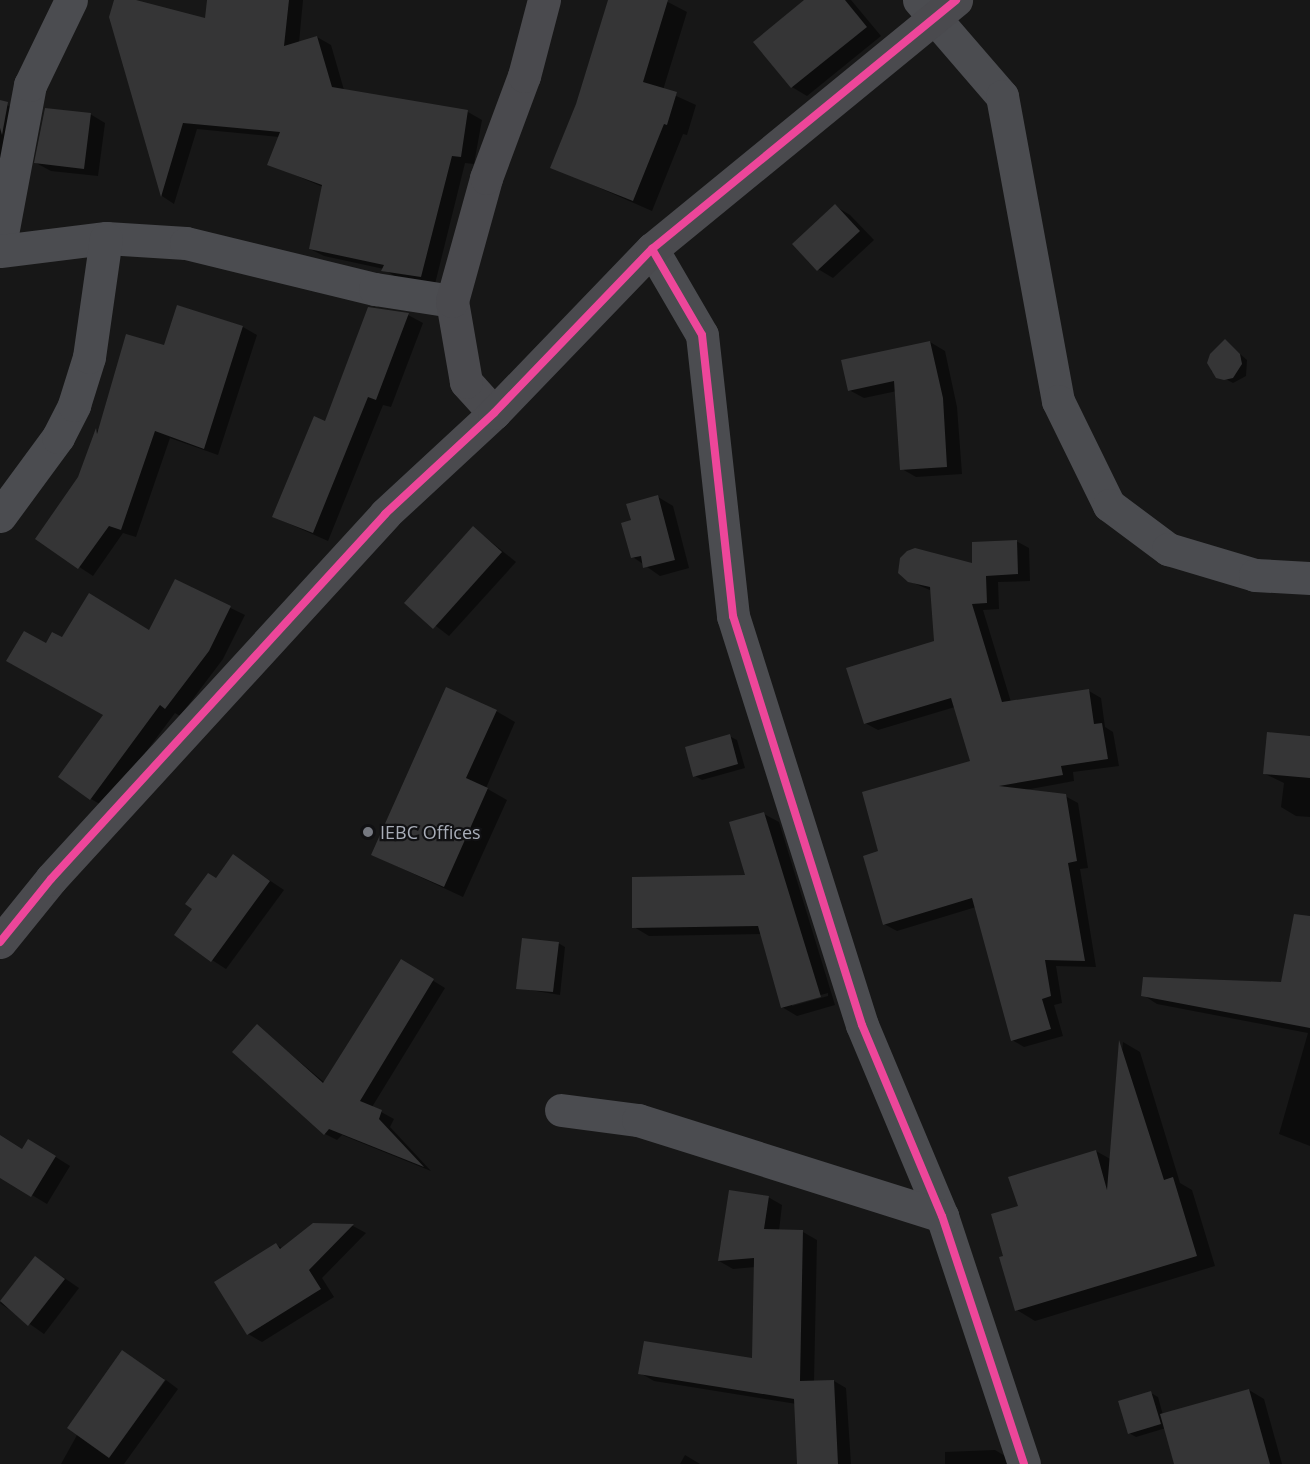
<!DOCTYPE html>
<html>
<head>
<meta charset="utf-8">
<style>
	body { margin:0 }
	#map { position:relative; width:1310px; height:1464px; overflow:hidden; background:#171717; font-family:"Open Sans",sans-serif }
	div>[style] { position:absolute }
	.shadow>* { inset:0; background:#0007 }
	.building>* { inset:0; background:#353536 }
	.street>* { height:33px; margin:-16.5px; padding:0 16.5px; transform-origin:16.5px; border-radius:16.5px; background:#4b4c50 }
	.secondary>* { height:33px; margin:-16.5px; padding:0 16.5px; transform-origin:16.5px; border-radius:16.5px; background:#4a4a4e }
	.cycleway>* { height:8px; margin:-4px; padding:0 4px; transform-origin:4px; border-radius:4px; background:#ed469a }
	.dots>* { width:16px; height:16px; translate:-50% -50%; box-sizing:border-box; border:3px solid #111113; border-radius:50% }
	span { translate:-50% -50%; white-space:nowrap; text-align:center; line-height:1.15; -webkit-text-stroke:4.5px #111113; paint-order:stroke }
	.poi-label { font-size:18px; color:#a8adb8 }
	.left { translate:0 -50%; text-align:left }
</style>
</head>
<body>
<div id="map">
	<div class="shadow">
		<div style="clip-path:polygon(115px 0,130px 0,206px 19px,208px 0,303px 0,299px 43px,317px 37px,331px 45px,344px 90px,468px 112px,482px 120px,474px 164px,465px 163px,435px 284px,397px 278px,384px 269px,324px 256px,310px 249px,323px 187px,269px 164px,279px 137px,197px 129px,174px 204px,162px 196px,111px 17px)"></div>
		<div style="clip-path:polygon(609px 0,664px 0,687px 12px,663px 90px,696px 105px,687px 135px,683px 134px,652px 211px,552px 167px,578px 104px)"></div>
		<div style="clip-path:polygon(806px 0,851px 0,881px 36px,807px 96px,792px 87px,755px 42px)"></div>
		<div style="clip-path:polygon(0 102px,22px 112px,0 169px)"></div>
		<div style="clip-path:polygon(90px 114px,105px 123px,98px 176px,51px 171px,36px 163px)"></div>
		<div style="clip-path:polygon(835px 206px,850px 215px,874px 240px,833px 278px,818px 269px)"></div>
		<div style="clip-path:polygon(408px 315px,423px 323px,391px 407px,383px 405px,328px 541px,274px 517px,326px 423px)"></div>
		<div style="clip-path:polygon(243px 327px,257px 335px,218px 455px,170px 438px,136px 537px,123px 533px,93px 576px,37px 539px,80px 478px,97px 430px,99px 432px,165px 347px)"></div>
		<div style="clip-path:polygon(1225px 341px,1247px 360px,1246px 376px,1233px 383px,1211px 371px,1211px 355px)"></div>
		<div style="clip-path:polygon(930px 342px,945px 351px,957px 407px,962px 474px,916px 477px,902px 469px,897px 391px,864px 398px,849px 390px)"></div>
		<div style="clip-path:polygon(658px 497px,673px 506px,689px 568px,660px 576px,633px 557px,633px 521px)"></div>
		<div style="clip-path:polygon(474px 528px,516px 562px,449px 636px,406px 603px)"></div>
		<div style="clip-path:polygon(1016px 541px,1029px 548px,1030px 581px,998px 582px,999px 609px,983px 610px,1011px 702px,1089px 691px,1101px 698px,1105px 727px,1113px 732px,1119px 766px,1073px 772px,1074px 781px,1025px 790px,1065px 796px,1078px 803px,1088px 868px,1080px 869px,1096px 967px,1056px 966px,1062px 1003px,1054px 1005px,1063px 1036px,1024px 1047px,1012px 1040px,976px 907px,897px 931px,884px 924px,880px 852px,972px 762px,955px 707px,878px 730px,865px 723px,936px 642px,932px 591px,909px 581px,974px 565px)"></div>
		<div style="clip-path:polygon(175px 581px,245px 615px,223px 659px,180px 716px,175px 713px,105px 807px,91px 799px,105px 715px,46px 645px,63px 639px,150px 632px)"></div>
		<div style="clip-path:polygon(496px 711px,515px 722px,486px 788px,507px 800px,463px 897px,373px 855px)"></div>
		<div style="clip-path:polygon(729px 736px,737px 740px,745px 768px,702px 780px,695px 776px)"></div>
		<div style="clip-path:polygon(1310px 737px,1310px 817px,1296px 816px,1281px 807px,1284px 783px,1265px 774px)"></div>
		<div style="clip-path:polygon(evenodd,764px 814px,779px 822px,835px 1005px,797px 1016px,782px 1007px,762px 934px,649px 936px,634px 927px,747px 876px,764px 814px,828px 993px,828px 996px,792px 1006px,792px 1003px,828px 993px)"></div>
		<div style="clip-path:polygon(233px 856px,284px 890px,226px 969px,212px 960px,194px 909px)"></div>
		<div style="clip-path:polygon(1310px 929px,1310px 1146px,1279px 1134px,1308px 1033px,1157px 1004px,1143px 995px,1282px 984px)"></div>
		<div style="clip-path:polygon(558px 943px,565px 947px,560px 995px,518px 988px)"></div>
		<div style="clip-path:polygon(401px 961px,445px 988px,372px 1107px,394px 1119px,390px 1127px,431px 1171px,342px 1135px,337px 1140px,325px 1134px,257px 1026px,325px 1083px)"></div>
		<div style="clip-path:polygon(1123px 1042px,1140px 1052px,1180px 1183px,1192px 1190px,1215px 1266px,1035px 1321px,1017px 1310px,1005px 1257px,1096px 1151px,1112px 1160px)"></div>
		<div style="clip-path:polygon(0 1137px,23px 1150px,43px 1149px,70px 1166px,47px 1204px,0 1176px)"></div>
		<div style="clip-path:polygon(768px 1197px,782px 1205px,779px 1231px,803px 1232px,817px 1240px,814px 1382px,834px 1381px,846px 1388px,851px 1464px,806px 1464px,803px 1405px,654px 1381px,640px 1373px,753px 1360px,755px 1267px,733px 1269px,719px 1261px)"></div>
		<div style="clip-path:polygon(314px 1224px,353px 1226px,366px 1233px,322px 1278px,334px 1297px,262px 1342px,248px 1334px,277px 1245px,283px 1249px)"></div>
		<div style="clip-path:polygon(35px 1258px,79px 1288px,44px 1334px,0 1303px)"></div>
		<div style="clip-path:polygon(123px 1352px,164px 1379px,106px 1459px,166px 1380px,178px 1389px,124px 1464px,61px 1464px)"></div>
		<div style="clip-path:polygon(1249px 1390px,1264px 1399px,1282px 1464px,1176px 1464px,1166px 1428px,1136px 1437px,1129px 1433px,1151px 1393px,1158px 1397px,1163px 1415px)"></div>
		<div style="clip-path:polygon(995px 1450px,1010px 1459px,1010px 1464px,945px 1464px,945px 1452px)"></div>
		<div style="clip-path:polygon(685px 1455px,700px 1464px,680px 1464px)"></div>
	</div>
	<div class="building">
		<div style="clip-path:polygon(114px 0,136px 0,205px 18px,207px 0,289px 0,284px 46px,317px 36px,332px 87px,468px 110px,461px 157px,452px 156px,421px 277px,381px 271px,384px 265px,309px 249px,322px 185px,267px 165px,280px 132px,183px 123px,161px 197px,109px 17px)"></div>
		<div style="clip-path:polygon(608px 0,668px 0,643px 82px,677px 92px,667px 125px,664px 124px,633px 201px,550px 168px,576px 104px)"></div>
		<div style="clip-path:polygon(804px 0,845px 0,867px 27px,791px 88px,753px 42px)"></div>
		<div style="clip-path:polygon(0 100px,8px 102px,2px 135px,0 128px)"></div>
		<div style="clip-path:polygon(45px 108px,91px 113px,84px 169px,34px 163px)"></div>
		<div style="clip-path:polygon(835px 204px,860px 231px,817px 271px,792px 244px)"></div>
		<div style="clip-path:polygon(177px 305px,243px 326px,204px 449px,155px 431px,121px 530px,109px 526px,78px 569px,35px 539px,78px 477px,96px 428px,97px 434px,126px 334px,164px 345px)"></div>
		<div style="clip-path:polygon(368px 307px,409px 313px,376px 400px,368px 397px,313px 533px,272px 517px,314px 416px,325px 421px)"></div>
		<div style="clip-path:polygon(1225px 339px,1240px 354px,1242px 364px,1233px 378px,1224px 380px,1216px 378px,1207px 363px,1210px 354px)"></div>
		<div style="clip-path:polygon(930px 341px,943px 398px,947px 467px,900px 470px,894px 381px,848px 391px,841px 360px)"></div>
		<div style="clip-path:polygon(658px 495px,675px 560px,643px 568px,641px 556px,631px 558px,621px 523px,631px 520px,626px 504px)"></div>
		<div style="clip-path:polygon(473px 526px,502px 552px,433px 629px,404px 603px)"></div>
		<div style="clip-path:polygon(1017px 540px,1018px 574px,986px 576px,987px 603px,972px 604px,1002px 702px,1089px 689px,1094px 724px,1102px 723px,1108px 759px,1061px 766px,1063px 775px,999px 786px,1066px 794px,1077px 861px,1068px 863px,1085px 961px,1045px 960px,1051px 996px,1042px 999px,1051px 1029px,1011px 1041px,972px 898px,883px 925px,863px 856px,878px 851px,862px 792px,970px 761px,951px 698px,864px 724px,846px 668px,934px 641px,930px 587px,908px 582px,898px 573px,900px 558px,907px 551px,915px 548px,972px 563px,972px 542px)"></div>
		<div style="clip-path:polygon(175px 579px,231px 606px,209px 651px,165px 709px,160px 705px,90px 800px,58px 777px,103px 715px,6px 661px,24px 631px,46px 643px,52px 632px,62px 637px,89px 593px,149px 630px)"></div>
		<div style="clip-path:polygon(446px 687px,497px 710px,466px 778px,488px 788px,444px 887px,371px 855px)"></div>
		<div style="clip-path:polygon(1267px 732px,1310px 736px,1310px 778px,1263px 774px)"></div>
		<div style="clip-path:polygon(730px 734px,738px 764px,693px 777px,685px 747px)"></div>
		<div style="clip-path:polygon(764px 812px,821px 997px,781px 1008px,758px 926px,632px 928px,632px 877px,745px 875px,729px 822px)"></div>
		<div style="clip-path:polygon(233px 854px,270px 881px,211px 962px,174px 935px,192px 909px,185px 904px,208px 873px,216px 878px)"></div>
		<div style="clip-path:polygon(1294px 914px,1310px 916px,1310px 1028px,1141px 996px,1143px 977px,1281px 982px)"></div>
		<div style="clip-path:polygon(522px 938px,559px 942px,553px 992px,516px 989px)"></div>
		<div style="clip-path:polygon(401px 959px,434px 979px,360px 1101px,382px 1110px,379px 1119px,424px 1167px,329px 1129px,324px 1135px,232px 1052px,257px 1024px,323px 1083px)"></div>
		<div style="clip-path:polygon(1119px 1040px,1164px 1180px,1173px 1177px,1197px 1256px,1015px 1311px,999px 1257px,1003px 1256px,991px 1214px,1018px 1206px,1008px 1177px,1096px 1150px,1107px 1190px)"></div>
		<div style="clip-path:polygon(0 1135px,22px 1149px,28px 1139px,56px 1156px,31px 1197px,0 1178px)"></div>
		<div style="clip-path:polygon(729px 1190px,769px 1196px,764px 1229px,803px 1230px,800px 1381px,834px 1380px,838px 1464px,797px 1464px,794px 1399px,638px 1374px,644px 1341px,752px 1358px,754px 1258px,718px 1261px)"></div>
		<div style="clip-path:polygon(313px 1223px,354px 1224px,309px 1270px,321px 1289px,247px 1335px,214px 1282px,276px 1243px,280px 1249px)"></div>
		<div style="clip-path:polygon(35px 1256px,65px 1279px,28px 1326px,0 1301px)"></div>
		<div style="clip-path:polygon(122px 1350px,165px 1380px,109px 1458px,67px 1428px)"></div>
		<div style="clip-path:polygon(1249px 1389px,1270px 1464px,1174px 1464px,1160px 1414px)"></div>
		<div style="clip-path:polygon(1151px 1391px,1161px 1424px,1128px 1434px,1118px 1401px)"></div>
	</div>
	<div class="street">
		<div style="left:919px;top:0;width:127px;rotate:49.2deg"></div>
		<div style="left:1002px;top:96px;width:310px;rotate:79.6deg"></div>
		<div style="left:1058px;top:401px;width:116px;rotate:63.9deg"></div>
		<div style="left:1109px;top:505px;width:74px;rotate:36.7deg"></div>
		<div style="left:1168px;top:549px;width:91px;rotate:16.6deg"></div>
		<div style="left:1255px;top:575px;width:55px;rotate:3.1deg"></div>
		<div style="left:0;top:245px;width:163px;rotate:-79.4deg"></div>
		<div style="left:30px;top:85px;width:94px;rotate:-64.2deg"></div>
		<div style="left:652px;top:249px;width:99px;rotate:59.8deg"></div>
		<div style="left:702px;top:335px;width:283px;rotate:83.7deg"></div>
		<div style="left:733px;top:616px;width:429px;rotate:72.5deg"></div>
		<div style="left:862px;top:1025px;width:207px;rotate:67.3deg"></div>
		<div style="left:942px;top:1216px;width:261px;rotate:71.7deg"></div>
		<div style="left:0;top:251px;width:107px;rotate:-7deg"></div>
		<div style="left:106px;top:238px;width:80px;rotate:3.6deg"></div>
		<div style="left:186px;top:243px;width:195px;rotate:13.7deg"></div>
		<div style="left:375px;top:289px;width:78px;rotate:8.9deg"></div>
		<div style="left:0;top:516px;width:98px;rotate:-53.7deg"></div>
		<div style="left:58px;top:437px;width:36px;rotate:-63deg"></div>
		<div style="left:74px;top:405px;width:50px;rotate:-72.6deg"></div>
		<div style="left:89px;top:357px;width:120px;rotate:-81.9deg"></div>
		<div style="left:561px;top:1110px;width:78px;rotate:7.4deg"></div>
		<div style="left:638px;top:1120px;width:319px;rotate:17.5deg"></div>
	</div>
	<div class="secondary">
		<div style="left:494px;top:413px;width:42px;rotate:-132.1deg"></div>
		<div style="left:466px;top:382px;width:82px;rotate:-99.8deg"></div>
		<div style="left:452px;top:301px;width:128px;rotate:-74.5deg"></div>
		<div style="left:486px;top:178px;width:109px;rotate:-69.6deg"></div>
		<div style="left:524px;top:76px;width:79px;rotate:-75.3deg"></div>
		<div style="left:0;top:942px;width:81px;rotate:-51deg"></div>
		<div style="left:51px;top:879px;width:495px;rotate:-47.5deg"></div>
		<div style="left:385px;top:514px;width:149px;rotate:-42.8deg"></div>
		<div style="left:494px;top:413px;width:228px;rotate:-46.1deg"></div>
		<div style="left:652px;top:249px;width:393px;rotate:-39.3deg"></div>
	</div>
	<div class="cycleway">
		<div style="left:652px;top:249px;width:99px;rotate:59.8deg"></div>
		<div style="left:702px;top:335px;width:283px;rotate:83.7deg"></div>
		<div style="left:733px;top:616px;width:429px;rotate:72.5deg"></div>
		<div style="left:862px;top:1025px;width:207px;rotate:67.3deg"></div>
		<div style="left:942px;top:1216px;width:261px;rotate:71.7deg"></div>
		<div style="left:0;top:942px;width:81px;rotate:-51deg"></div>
		<div style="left:51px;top:879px;width:495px;rotate:-47.5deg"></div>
		<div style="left:385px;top:514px;width:149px;rotate:-42.8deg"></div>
		<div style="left:494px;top:413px;width:228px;rotate:-46.1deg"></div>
		<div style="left:652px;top:249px;width:393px;rotate:-39.3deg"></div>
	</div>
	<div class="dots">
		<div style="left:368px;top:832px;background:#757880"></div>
	</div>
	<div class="poi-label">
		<span class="left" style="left:380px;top:832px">IEBC Offices</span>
	</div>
</div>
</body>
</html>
